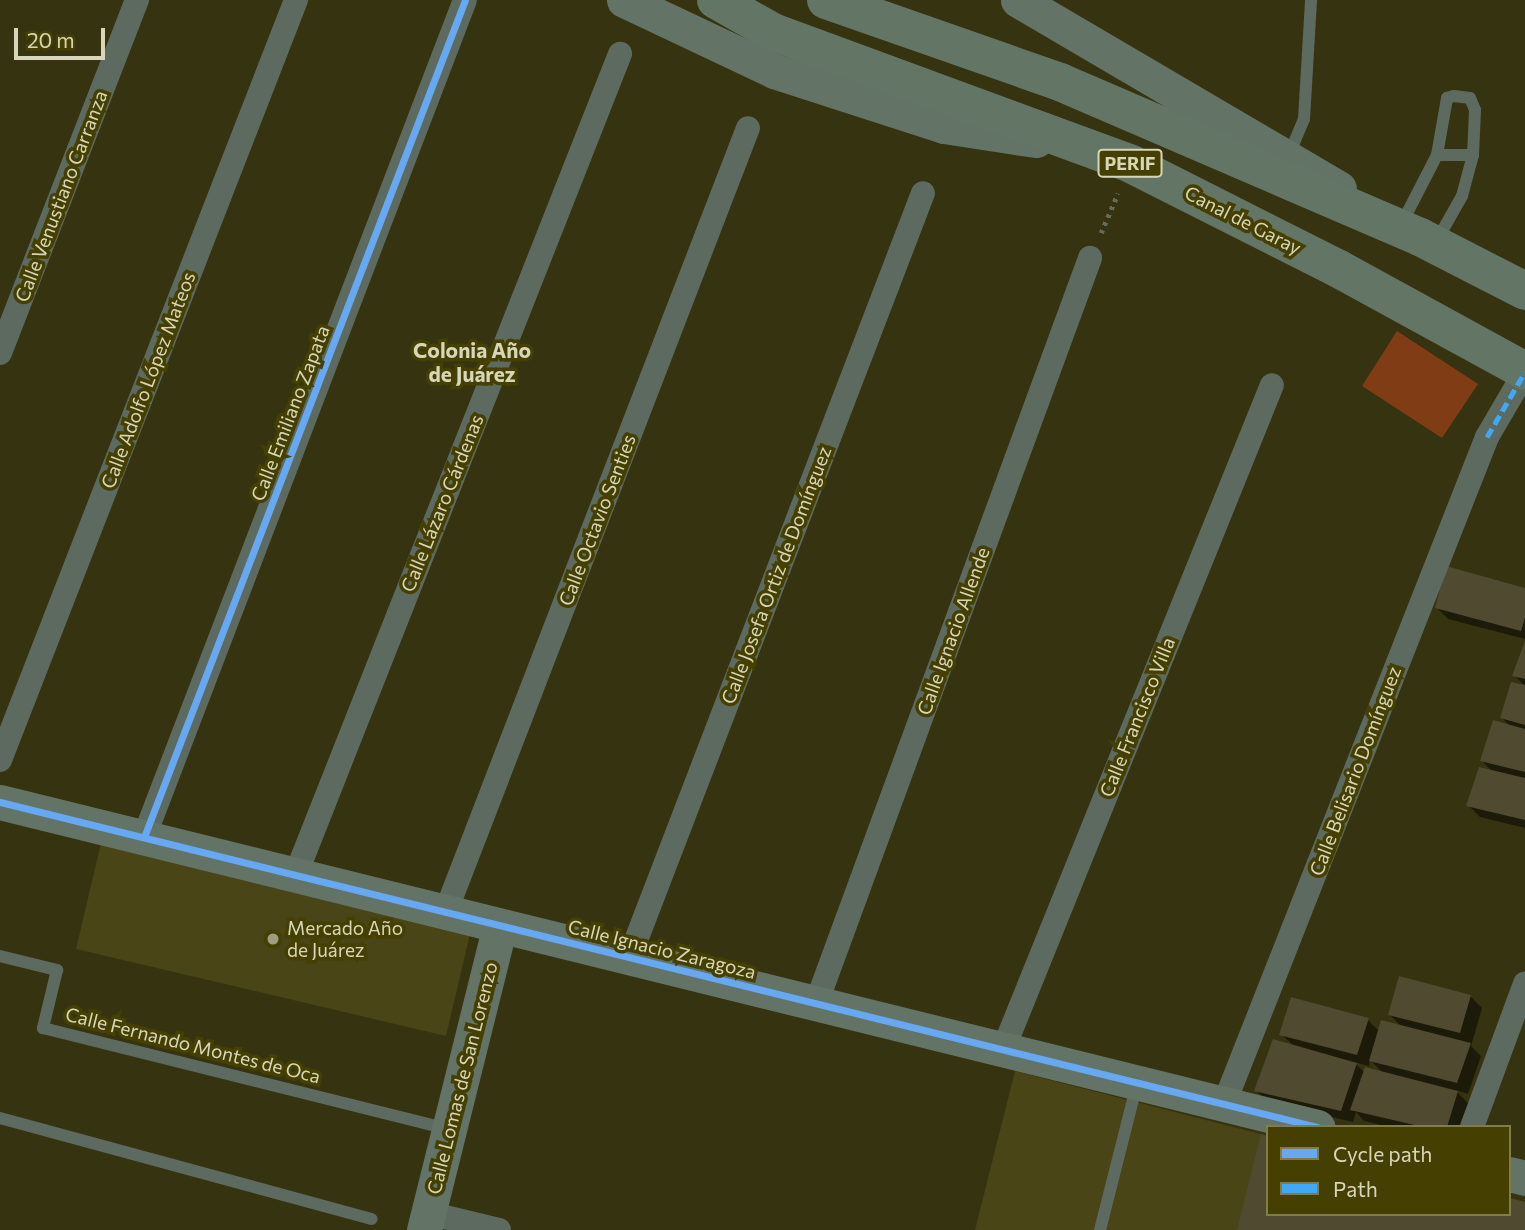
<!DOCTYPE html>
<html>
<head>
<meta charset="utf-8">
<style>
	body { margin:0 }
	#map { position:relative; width:1525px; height:1230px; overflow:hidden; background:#363311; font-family:Commissioner,sans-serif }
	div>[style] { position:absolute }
	.built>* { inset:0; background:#494516 }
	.green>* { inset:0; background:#803c14 }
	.shadow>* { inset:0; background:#0007 }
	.building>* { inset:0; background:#4f4a30 }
	.path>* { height:4.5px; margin-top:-2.25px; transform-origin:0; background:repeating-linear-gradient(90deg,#646b5d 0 3.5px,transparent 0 8.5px) }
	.lane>* { height:12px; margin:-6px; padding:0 6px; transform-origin:6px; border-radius:6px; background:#5d6a5f }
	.street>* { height:24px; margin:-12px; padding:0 12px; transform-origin:12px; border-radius:12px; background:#5d6a5f }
	.secondary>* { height:35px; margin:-17.5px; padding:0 17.5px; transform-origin:17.5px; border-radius:17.5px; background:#637467 }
	.highway>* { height:38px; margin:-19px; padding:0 19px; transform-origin:19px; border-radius:19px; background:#637564 }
	.quiet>* { height:5px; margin-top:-2.5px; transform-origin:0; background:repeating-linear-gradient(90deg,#3fa9f5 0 10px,transparent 0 15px) }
	.cycleway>* { height:7px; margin:-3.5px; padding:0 3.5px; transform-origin:3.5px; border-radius:3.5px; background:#66a8f1 }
	.dots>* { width:19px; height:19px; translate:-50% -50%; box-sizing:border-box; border:4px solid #454002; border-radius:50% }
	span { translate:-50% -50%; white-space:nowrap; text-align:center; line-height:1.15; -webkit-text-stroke:7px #454002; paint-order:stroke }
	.shield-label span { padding:2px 5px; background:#454002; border:2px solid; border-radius:5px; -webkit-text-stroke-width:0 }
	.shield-label { font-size:18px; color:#d8d6ba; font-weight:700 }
	.street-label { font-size:19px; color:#d8d6ba }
	.poi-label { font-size:19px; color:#d8d6ba }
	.left { translate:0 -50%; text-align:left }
	.neighbourhood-label { font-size:21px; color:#d8d6ba; font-weight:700 }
	.legend { position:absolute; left:1266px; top:1125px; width:245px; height:91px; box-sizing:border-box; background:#454002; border:2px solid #807c4c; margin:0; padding:9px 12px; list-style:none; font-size:21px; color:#d8d6ba }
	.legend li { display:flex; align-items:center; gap:14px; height:35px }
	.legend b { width:35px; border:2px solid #807c4c }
	.scale { position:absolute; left:14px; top:28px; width:91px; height:32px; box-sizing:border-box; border:4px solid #d8d6ba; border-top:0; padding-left:9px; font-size:21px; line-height:24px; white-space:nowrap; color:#d8d6ba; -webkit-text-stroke:5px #454002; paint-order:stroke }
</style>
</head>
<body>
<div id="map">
	<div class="built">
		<div style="clip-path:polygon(101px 843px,471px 930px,446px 1036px,76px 949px)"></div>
		<div style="clip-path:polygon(1015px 1071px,1268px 1136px,1268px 1214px,1509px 1214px,1509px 1198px,1525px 1202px,1525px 1230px,975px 1230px)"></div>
	</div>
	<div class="green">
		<div style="clip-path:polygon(1397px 331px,1478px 384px,1442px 438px,1362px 386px)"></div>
	</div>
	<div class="shadow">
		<div style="clip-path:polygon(1525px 590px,1525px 639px,1448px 619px,1437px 608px)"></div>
		<div style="clip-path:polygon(1525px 645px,1525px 828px,1480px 817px,1468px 805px,1493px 772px,1482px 761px,1511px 727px,1502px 718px,1525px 686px,1514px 675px)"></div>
		<div style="clip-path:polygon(evenodd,1470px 996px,1482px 1008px,1471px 1046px,1481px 1056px,1468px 1094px,1455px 1090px,1469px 1104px,1462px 1127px,1390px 1127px,1364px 1121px,1356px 1112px,1353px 1122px,1268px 1102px,1256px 1090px,1295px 1047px,1281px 1034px,1368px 1020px,1379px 1031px,1403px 1028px,1390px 1015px,1470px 996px,1370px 1060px,1384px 1074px,1365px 1073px,1354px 1062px,1369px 1066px,1370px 1060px)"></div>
	</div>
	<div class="building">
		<div style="clip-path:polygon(1446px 566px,1525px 588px,1525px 618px,1521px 631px,1435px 608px)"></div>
		<div style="clip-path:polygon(1525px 641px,1525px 679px,1512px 676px)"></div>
		<div style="clip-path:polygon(1511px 682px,1525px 685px,1525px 725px,1500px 718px)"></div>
		<div style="clip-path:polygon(1493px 720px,1525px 729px,1525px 772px,1480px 761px)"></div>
		<div style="clip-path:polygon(1479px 767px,1525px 778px,1525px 820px,1466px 806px)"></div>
		<div style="clip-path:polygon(1399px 976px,1471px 995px,1460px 1033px,1388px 1015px)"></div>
		<div style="clip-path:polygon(1291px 997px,1369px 1018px,1357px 1055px,1279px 1035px)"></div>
		<div style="clip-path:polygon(1381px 1020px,1471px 1043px,1457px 1083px,1369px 1061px)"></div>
		<div style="clip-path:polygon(1273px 1039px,1357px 1063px,1341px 1111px,1254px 1091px)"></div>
		<div style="clip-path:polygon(1365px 1067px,1458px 1091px,1447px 1127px,1423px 1127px,1350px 1110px)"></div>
		<div style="clip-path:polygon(1261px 1134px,1268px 1136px,1268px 1214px,1509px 1214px,1509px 1198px,1525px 1202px,1525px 1230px,1237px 1230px)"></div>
	</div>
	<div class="path">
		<div style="left:1101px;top:233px;width:43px;rotate:-67deg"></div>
	</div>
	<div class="lane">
		<div style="left:1437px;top:155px;width:36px"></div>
		<div style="left:1288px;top:157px;width:41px;rotate:-67.2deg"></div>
		<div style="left:1304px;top:119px;width:119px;rotate:-86.6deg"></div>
		<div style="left:1401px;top:225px;width:79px;rotate:-62.8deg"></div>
		<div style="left:1437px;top:155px;width:58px;rotate:-80deg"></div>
		<div style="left:1447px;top:98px;width:7px;rotate:-16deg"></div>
		<div style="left:1454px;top:96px;width:16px;rotate:7deg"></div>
		<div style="left:1470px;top:98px;width:13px;rotate:67deg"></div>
		<div style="left:1475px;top:110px;width:45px;rotate:92.5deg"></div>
		<div style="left:1473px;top:155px;width:42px;rotate:105deg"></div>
		<div style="left:1462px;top:196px;width:53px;rotate:119.5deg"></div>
		<div style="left:0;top:956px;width:59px;rotate:13.8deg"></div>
		<div style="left:57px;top:970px;width:60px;rotate:103.6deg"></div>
		<div style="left:43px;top:1028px;width:417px;rotate:14deg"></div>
		<div style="left:0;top:1118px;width:385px;rotate:15.2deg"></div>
		<div style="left:1100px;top:1230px;width:151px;rotate:-75.8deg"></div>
	</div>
	<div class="street">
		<div style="left:0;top:353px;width:379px;rotate:-68.8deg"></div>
		<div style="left:0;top:760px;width:816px;rotate:-68.72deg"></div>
		<div style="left:144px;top:837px;width:896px;rotate:-69.02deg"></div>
		<div style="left:296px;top:874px;width:882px;rotate:-68.44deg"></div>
		<div style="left:446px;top:911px;width:839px;rotate:-68.91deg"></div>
		<div style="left:630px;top:956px;width:817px;rotate:-68.99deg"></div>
		<div style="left:816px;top:1004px;width:795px;rotate:-69.83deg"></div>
		<div style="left:1003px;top:1050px;width:717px;rotate:-67.98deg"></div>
		<div style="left:1224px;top:1104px;width:717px;rotate:-68.48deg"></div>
		<div style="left:1487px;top:437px;width:75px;rotate:-59.7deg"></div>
		<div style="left:1472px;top:1127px;width:153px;rotate:-69.7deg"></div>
		<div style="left:428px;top:1213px;width:73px;rotate:13.5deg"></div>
	</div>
	<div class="secondary">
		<div style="left:624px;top:0;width:166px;rotate:25.3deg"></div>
		<div style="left:774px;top:71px;width:179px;rotate:17.9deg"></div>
		<div style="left:944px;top:126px;width:93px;rotate:8.7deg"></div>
		<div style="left:1018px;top:0;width:372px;rotate:30.4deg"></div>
		<div style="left:0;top:802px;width:1357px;rotate:13.86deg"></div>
		<div style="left:1509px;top:1174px;width:16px;rotate:14deg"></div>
		<div style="left:424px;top:1230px;width:313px;rotate:-76deg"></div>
	</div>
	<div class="highway">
		<div style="left:716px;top:0;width:65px;rotate:29.3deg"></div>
		<div style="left:773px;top:32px;width:382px;rotate:20.2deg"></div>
		<div style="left:1131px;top:164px;width:233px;rotate:26.8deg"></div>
		<div style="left:1339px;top:269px;width:212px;rotate:28.7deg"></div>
		<div style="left:826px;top:0;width:248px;rotate:19.3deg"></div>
		<div style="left:1060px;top:82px;width:392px;rotate:23.3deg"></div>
		<div style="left:1420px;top:237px;width:118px;rotate:27.2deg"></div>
	</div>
	<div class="quiet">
		<div style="left:1487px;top:437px;width:75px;rotate:-59.7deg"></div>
	</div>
	<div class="cycleway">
		<div style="left:0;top:802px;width:1357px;rotate:13.86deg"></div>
		<div style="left:144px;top:837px;width:896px;rotate:-69.02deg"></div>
	</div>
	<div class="dots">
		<div style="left:273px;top:939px;background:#9f9d7f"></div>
	</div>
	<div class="shield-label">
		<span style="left:1130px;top:163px">PERIF</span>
	</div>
	<div class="street-label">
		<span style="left:61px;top:196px;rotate:-69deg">Calle Venustiano Carranza</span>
		<span style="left:1243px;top:220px;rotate:27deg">Canal de Garay</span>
		<span style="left:148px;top:380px;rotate:-69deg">Calle Adolfo López Mateos</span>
		<span style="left:290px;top:413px;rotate:-69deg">Calle Emiliano Zapata</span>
		<span style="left:442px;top:503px;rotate:-68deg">Calle Lázaro Cárdenas</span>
		<span style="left:597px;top:520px;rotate:-69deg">Calle Octavio Senties</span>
		<span style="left:776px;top:575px;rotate:-69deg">Calle Josefa Ortiz de Domínguez</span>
		<span style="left:953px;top:631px;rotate:-70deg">Calle Ignacio Allende</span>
		<span style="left:1137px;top:717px;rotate:-68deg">Calle Francisco Villa</span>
		<span style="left:1355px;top:771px;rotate:-69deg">Calle Belisario Domínguez</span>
		<span style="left:662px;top:949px;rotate:14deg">Calle Ignacio Zaragoza</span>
		<span style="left:193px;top:1045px;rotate:14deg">Calle Fernando Montes de Oca</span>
		<span style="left:462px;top:1078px;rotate:-76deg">Calle Lomas de San Lorenzo</span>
	</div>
	<div class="poi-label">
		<span class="left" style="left:287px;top:939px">Mercado Año<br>de Juárez</span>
	</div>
	<div class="neighbourhood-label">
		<span style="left:472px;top:362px">Colonia Año<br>de Juárez</span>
	</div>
	<ul class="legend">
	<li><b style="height:9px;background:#66a8f1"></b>Cycle path</li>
	<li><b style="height:9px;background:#3fa9f5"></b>Path</li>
	</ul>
	<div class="scale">20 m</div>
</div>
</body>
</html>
